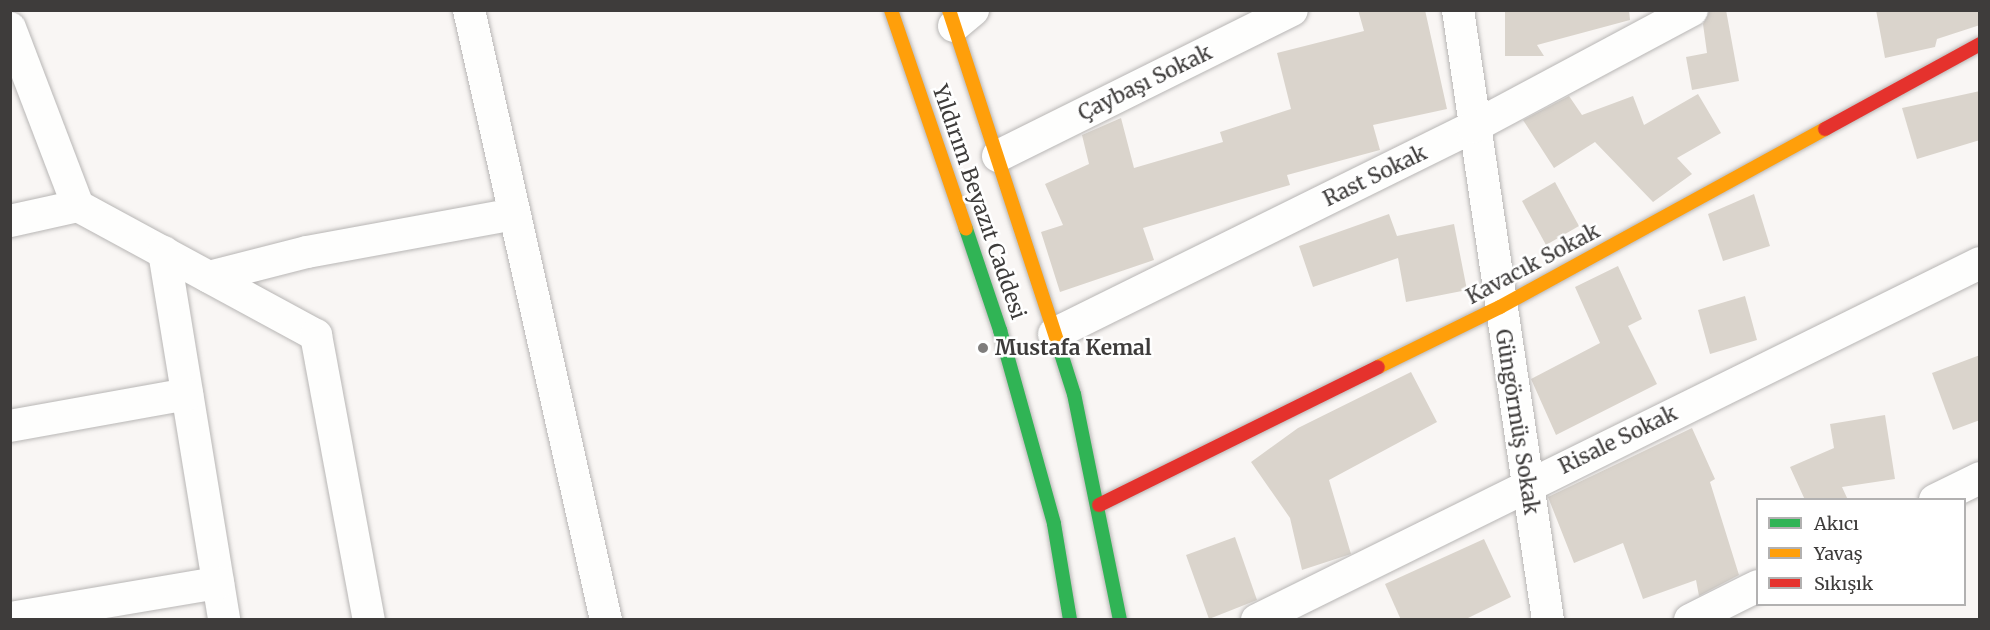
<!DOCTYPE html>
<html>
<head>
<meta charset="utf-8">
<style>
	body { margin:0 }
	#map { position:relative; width:1990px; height:630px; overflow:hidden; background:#f9f6f4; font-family:Merriweather,serif }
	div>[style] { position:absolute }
	.building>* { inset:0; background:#dad4cc }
	.roads { filter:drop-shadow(0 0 2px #b8b6b5) drop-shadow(0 0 2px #b8b6b5) }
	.street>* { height:32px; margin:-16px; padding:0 16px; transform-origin:16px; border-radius:16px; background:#fefefd }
	.fast>* { height:14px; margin:-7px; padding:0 7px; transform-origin:7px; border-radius:7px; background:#30b455 }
	.slow>* { height:14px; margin:-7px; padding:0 7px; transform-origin:7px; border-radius:7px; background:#ff9f0a }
	.jam>* { height:14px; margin:-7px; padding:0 7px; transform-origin:7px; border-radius:7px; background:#e5322d }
	.dots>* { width:16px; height:16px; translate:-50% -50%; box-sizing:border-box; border:3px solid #fff; border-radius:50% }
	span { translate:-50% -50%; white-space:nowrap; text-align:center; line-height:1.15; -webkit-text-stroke:5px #fff; paint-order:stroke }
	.street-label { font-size:21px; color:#3e3c3b }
	.poi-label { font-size:21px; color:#3e3c3b; font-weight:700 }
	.left { translate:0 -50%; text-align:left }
	.frame { position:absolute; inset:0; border:12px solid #3e3c3b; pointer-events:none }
	.legend { position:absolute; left:1756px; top:498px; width:210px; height:108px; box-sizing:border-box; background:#fff; border:2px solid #b2b1b1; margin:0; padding:8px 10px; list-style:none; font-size:18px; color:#3e3c3b }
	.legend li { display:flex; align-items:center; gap:12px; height:30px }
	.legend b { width:30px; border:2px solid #b2b1b1 }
</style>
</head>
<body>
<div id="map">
	<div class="building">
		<div style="clip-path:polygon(1358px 10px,1425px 10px,1447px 109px,1373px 125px,1380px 150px,1287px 175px,1290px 185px,1143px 228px,1154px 260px,1060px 292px,1041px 232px,1063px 225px,1045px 184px,1089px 164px,1082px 135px,1121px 118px,1134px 168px,1223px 142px,1220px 132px,1291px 109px,1277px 53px,1364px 31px)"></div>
		<div style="clip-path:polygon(1505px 10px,1629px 10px,1630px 20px,1537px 45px,1544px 56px,1505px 56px)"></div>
		<div style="clip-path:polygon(1710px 10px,1726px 10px,1739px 81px,1692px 90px,1686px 57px,1707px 53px,1703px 24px)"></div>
		<div style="clip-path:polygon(1876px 10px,1980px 10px,1980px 25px,1937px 39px,1935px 47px,1885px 58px)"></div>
		<div style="clip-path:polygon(1980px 91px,1980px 140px,1917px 159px,1902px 108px)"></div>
		<div style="clip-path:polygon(1698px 94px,1721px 133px,1677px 158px,1692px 174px,1653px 202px,1595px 142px,1554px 168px,1523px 120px,1569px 96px,1582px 115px,1633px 96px,1644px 125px)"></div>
		<div style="clip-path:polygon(1555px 182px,1579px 226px,1546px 245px,1522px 201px)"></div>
		<div style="clip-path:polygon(1754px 194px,1770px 246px,1723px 261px,1708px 214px)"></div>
		<div style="clip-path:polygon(1389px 214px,1397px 236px,1454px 224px,1467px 290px,1406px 302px,1398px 258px,1313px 287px,1299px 246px)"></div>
		<div style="clip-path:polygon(1618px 266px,1642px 319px,1628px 326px,1657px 384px,1556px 435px,1531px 379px,1600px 343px,1575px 287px)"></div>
		<div style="clip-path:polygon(1745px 296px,1757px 340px,1710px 354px,1698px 310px)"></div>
		<div style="clip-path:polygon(1980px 355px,1980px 420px,1953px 430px,1932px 373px)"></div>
		<div style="clip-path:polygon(1411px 372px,1437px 422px,1329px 480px,1351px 554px,1302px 570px,1290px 518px,1251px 462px,1298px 428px)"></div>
		<div style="clip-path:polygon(1885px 415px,1895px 479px,1842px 487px,1848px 500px,1805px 500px,1790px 467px,1834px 448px,1830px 424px)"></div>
		<div style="clip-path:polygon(1692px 428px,1715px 479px,1710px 482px,1739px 575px,1699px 596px,1696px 580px,1643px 599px,1623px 543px,1574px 563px,1548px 497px)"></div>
		<div style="clip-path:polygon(1235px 537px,1257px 600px,1209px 619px,1186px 555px)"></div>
		<div style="clip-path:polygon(1484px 539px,1511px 597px,1464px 620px,1401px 620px,1385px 584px)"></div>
	</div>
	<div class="roads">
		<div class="street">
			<div style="left:469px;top:10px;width:625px;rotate:77.34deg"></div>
			<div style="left:1458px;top:10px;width:617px;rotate:81.61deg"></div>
			<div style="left:954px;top:26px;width:25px;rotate:-40deg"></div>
			<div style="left:10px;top:28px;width:191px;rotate:69.1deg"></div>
			<div style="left:78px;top:206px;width:271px;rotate:28.5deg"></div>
			<div style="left:316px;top:335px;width:290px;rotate:79.5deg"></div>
			<div style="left:998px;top:156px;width:328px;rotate:-26.4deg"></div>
			<div style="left:10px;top:221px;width:70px;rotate:-12.4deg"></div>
			<div style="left:164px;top:252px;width:373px;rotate:80.7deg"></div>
			<div style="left:209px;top:277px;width:101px;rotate:-14.3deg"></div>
			<div style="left:307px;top:252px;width:211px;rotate:-10.4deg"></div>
			<div style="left:1054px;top:334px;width:467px;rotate:-26.3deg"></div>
			<div style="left:1473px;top:127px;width:248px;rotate:-28.1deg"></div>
			<div style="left:10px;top:426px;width:180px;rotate:-10.2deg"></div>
			<div style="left:1935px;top:500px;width:50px;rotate:-26.1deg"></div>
			<div style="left:10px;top:618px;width:211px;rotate:-9.6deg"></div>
			<div style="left:1257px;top:620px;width:806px;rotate:-26.28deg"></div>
			<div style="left:1690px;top:620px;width:76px;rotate:-26.6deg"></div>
		</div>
		<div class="fast">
			<div style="left:966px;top:229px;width:107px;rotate:71.4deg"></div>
			<div style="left:1000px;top:330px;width:201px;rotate:74.4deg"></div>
			<div style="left:1054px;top:524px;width:97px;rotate:80.5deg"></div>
			<div style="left:1058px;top:344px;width:52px;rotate:72.3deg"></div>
			<div style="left:1074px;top:394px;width:231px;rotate:78.5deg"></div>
		</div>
		<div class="slow">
			<div style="left:891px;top:10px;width:231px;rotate:71.1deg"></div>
			<div style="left:949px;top:10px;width:351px;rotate:71.9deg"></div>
			<div style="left:1378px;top:367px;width:136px;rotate:-26.2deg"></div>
			<div style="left:1500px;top:307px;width:371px;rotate:-28.7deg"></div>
		</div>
		<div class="jam">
			<div style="left:1825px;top:129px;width:177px;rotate:-28.7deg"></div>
			<div style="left:1099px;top:505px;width:311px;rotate:-26.3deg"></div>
		</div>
	</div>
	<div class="dots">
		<div style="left:983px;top:348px;background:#7f7d7c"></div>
	</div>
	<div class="street-label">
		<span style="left:1145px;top:83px;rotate:-26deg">Çaybaşı Sokak</span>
		<span style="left:1375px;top:176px;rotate:-26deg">Rast Sokak</span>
		<span style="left:979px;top:202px;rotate:71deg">Yıldırım Beyazıt Caddesi</span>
		<span style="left:1533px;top:264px;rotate:-28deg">Kavacık Sokak</span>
		<span style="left:1517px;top:422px;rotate:81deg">Güngörmüş Sokak</span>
		<span style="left:1618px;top:440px;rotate:-26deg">Risale Sokak</span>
	</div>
	<div class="poi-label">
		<span class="left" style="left:995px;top:348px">Mustafa Kemal</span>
	</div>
	<div class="frame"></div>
	<ul class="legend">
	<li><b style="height:8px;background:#30b455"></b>Akıcı</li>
	<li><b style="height:8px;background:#ff9f0a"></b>Yavaş</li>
	<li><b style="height:8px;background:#e5322d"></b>Sıkışık</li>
	</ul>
</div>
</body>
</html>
